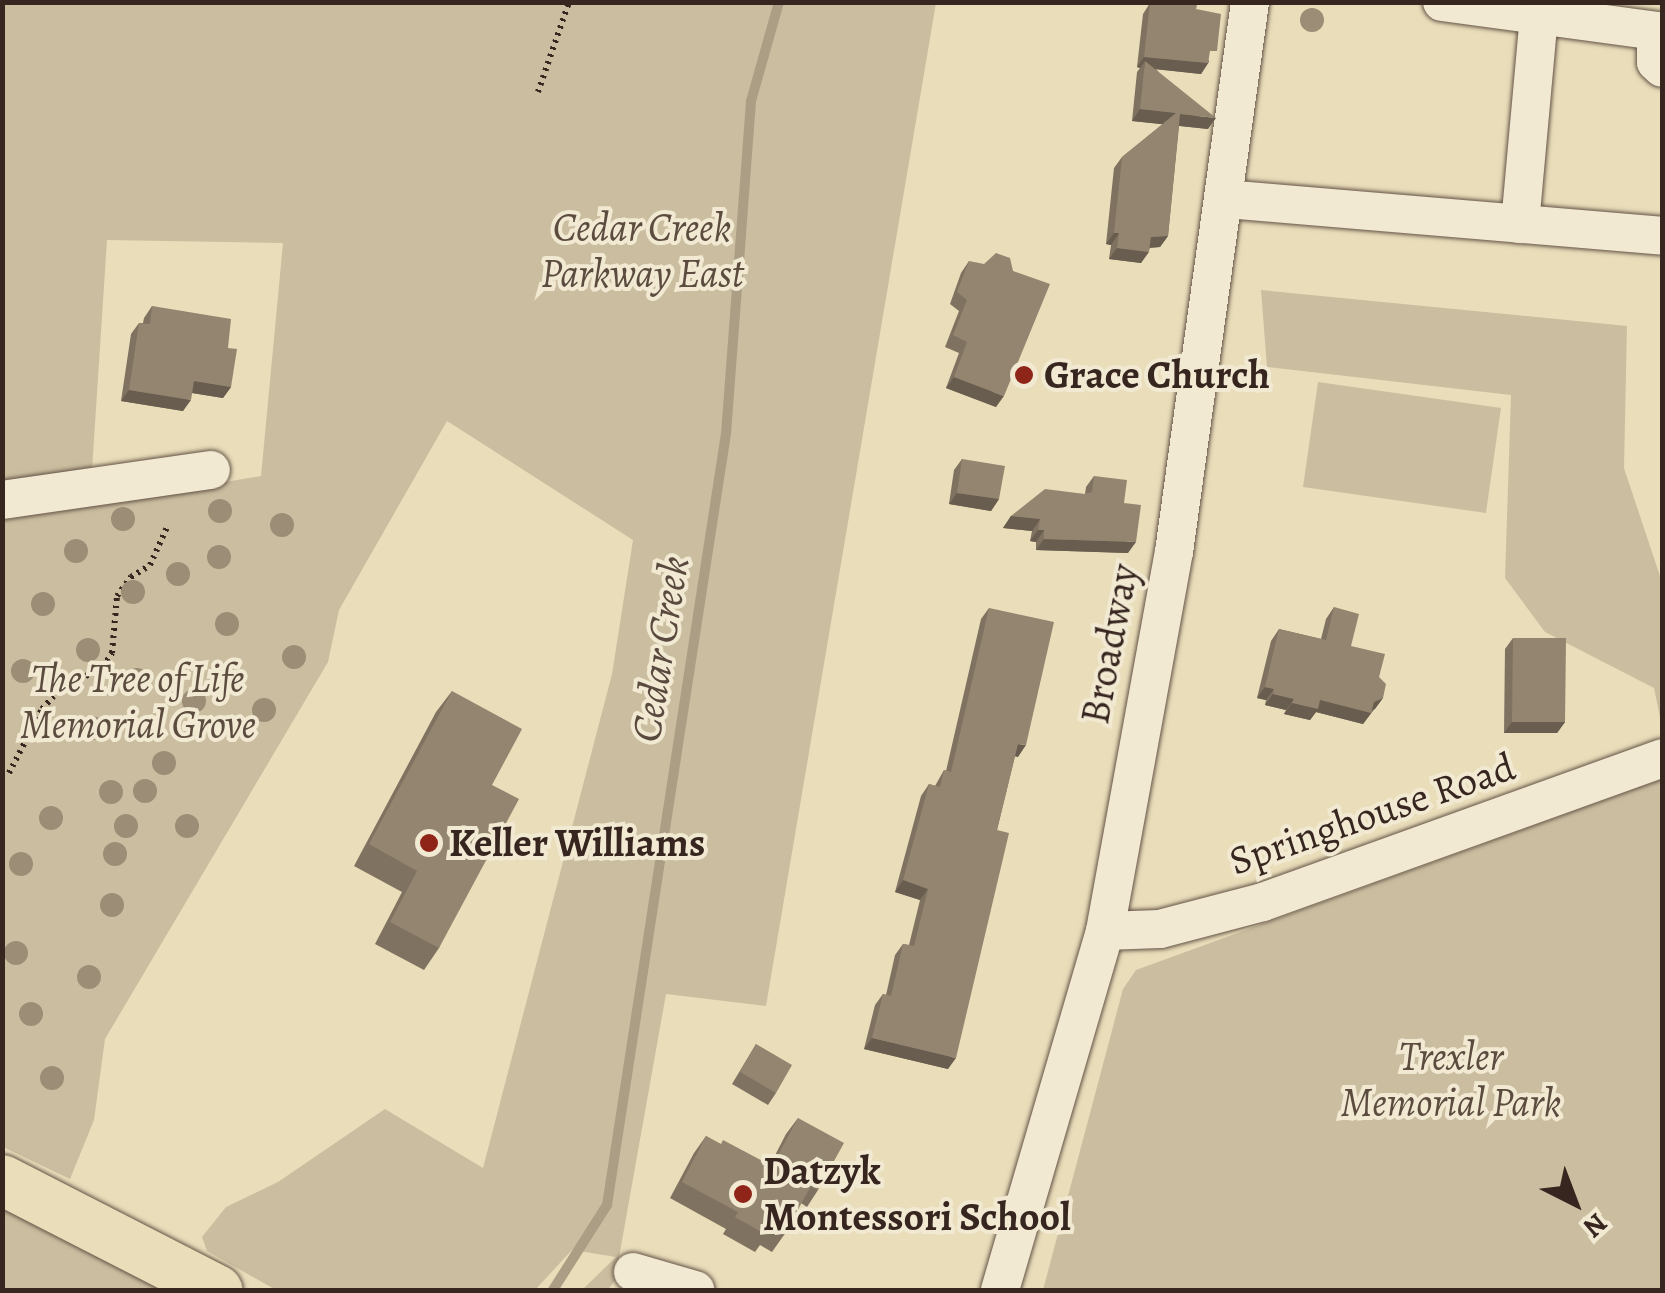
<!DOCTYPE html>
<html>
<head>
<meta charset="utf-8">
<style>
	body { margin:0 }
	#map { position:relative; width:1665px; height:1293px; overflow:hidden; background:#e9ddba; font-family:Alegreya,serif }
	div>[style] { position:absolute }
	.green>* { inset:0; background:#cbbea0 }
	.stream>* { height:10px; margin:-5px; padding:0 5px; transform-origin:5px; border-radius:5px; background:#ac9e85 }
	.path>* { height:6px; margin-top:-3px; transform-origin:0; background:repeating-linear-gradient(90deg,#37251f 0 2.5px,transparent 0 7.5px) }
	.roads { filter:drop-shadow(0 0 2px #645346) drop-shadow(0 0 2px #645346) }
	.minor>* { height:38px; margin:-19px; padding:0 19px; transform-origin:19px; border-radius:19px; background:#f1e9d2 }
	.major>* { height:50px; margin:-25px; padding:0 25px; transform-origin:25px; border-radius:25px; background:#e9ddba }
	.trees>* { width:24px; height:24px; margin:-12px; border-radius:50%; background:#9b8d76 }
	.wall>* { inset:0; background:#7f7260 }
	.shaded-wall>* { inset:0; background:#685d4e }
	.building>* { inset:0; background:#948570 }
	.dots>* { width:28px; height:28px; translate:-50% -50%; box-sizing:border-box; border:5px solid #f1e9d2; border-radius:50% }
	span { translate:-50% -50%; white-space:nowrap; text-align:center; line-height:1.15; -webkit-text-stroke:8px #f1e9d2; paint-order:stroke }
	.park-label { font-size:40px; color:#5c4b3f; font-style:italic }
	.poi-label { font-size:40px; color:#37251f; font-weight:700 }
	.left { translate:0 -50%; text-align:left }
	.street-label { font-size:40px; color:#37251f }
	.water-label { font-size:42px; color:#5a493e; font-style:italic }
	.frame { position:absolute; inset:0; border:5px solid #37251f; pointer-events:none }
	.north { position:absolute; left:1525px; top:1153px; width:100px; height:100px; -webkit-text-stroke:8px #f1e9d2; paint-order:stroke; rotate:138deg; font-size:28px; font-weight:700; line-height:40px; text-align:center; color:#37251f }
	.north::after { content:''; display:block; margin:auto; width:35px; height:45px; background:#37251f; clip-path:polygon(50% 0,100% 100%,50% 72%,0 100%) }
</style>
</head>
<body>
<div id="map">
	<div class="green">
		<div style="clip-path:polygon(3px 3px,936px 3px,766px 1006px,666px 994px,615px 1280px,608px 1290px,582px 1290px,616px 1257px,572px 1250px,535px 1290px,276px 1290px,207px 1251px,202px 1237px,226px 1207px,278px 1182px,385px 1109px,483px 1168px,612px 674px,633px 540px,447px 421px,339px 610px,328px 662px,105px 1039px,94px 1120px,70px 1179px,3px 1147px,3px 520px,261px 476px,283px 243px,107px 240px,92px 470px,3px 485px)"></div>
		<div style="clip-path:polygon(1261px 290px,1627px 326px,1624px 468px,1662px 582px,1662px 727px,1654px 688px,1545px 632px,1505px 578px,1511px 395px,1267px 367px)"></div>
		<div style="clip-path:polygon(1318px 382px,1501px 408px,1486px 513px,1303px 487px)"></div>
		<div style="clip-path:polygon(1662px 779px,1662px 1290px,1043px 1290px,1123px 989px,1136px 970px)"></div>
		<div style="clip-path:polygon(2px 1208px,86px 1247px,160px 1290px,3px 1290px)"></div>
	</div>
	<div class="stream">
		<div style="left:553px;top:1290px;width:101px;rotate:-57.6deg"></div>
		<div style="left:607px;top:1205px;width:780px;rotate:-81.23deg"></div>
		<div style="left:726px;top:434px;width:334px;rotate:-85.7deg"></div>
		<div style="left:751px;top:101px;width:103px;rotate:-74.2deg"></div>
	</div>
	<div class="path">
		<div style="left:538px;top:92px;width:95px;rotate:-71deg"></div>
		<div style="left:9px;top:773px;width:72px;rotate:-62.7deg"></div>
		<div style="left:42px;top:709px;width:25px;rotate:-48deg"></div>
		<div style="left:59px;top:690px;width:50px;rotate:-27.6deg"></div>
		<div style="left:103px;top:667px;width:17px;rotate:-57deg"></div>
		<div style="left:112px;top:653px;width:57px;rotate:-85deg"></div>
		<div style="left:117px;top:596px;width:24px;rotate:-54deg"></div>
		<div style="left:131px;top:577px;width:22px;rotate:-32deg"></div>
		<div style="left:150px;top:565px;width:44px;rotate:-65.8deg"></div>
	</div>
	<div class="roads">
		<div class="minor">
			<div style="left:1442px;top:2px;width:216px;rotate:7.7deg"></div>
			<div style="left:1656px;top:31px;width:31px;rotate:90deg"></div>
			<div style="left:1656px;top:62px;width:8px;rotate:45deg"></div>
			<div style="left:1225px;top:199px;width:439px;rotate:4.8deg"></div>
			<div style="left:1520px;top:224px;width:210px;rotate:-84.8deg"></div>
			<div style="left:2px;top:500px;width:211px;rotate:-8.2deg"></div>
			<div style="left:1105px;top:931px;width:55px;rotate:-2.1deg"></div>
			<div style="left:1160px;top:929px;width:106px;rotate:-14.7deg"></div>
			<div style="left:1263px;top:902px;width:424px;rotate:-19.8deg"></div>
			<div style="left:633px;top:1272px;width:65px;rotate:16.2deg"></div>
			<div style="left:1000px;top:1290px;width:374px;rotate:-73.7deg"></div>
			<div style="left:1105px;top:931px;width:385px;rotate:-79.7deg"></div>
			<div style="left:1174px;top:552px;width:555px;rotate:-82.13deg"></div>
		</div>
		<div class="major">
			<div style="left:2px;top:1180px;width:242px;rotate:27.1deg"></div>
		</div>
	</div>
	<div class="trees">
		<div style="left:1312px;top:20px"></div>
		<div style="left:220px;top:511px"></div>
		<div style="left:123px;top:519px"></div>
		<div style="left:282px;top:525px"></div>
		<div style="left:76px;top:551px"></div>
		<div style="left:219px;top:557px"></div>
		<div style="left:178px;top:574px"></div>
		<div style="left:133px;top:592px"></div>
		<div style="left:43px;top:604px"></div>
		<div style="left:227px;top:624px"></div>
		<div style="left:88px;top:650px"></div>
		<div style="left:294px;top:657px"></div>
		<div style="left:23px;top:671px"></div>
		<div style="left:137px;top:680px"></div>
		<div style="left:194px;top:701px"></div>
		<div style="left:264px;top:710px"></div>
		<div style="left:92px;top:728px"></div>
		<div style="left:164px;top:763px"></div>
		<div style="left:145px;top:791px"></div>
		<div style="left:111px;top:792px"></div>
		<div style="left:51px;top:818px"></div>
		<div style="left:126px;top:826px"></div>
		<div style="left:187px;top:826px"></div>
		<div style="left:115px;top:854px"></div>
		<div style="left:21px;top:864px"></div>
		<div style="left:112px;top:905px"></div>
		<div style="left:16px;top:953px"></div>
		<div style="left:89px;top:977px"></div>
		<div style="left:31px;top:1014px"></div>
		<div style="left:52px;top:1078px"></div>
	</div>
	<div class="wall">
		<div style="clip-path:polygon(1156px 2px,1197px 2px,1196px 9px,1209px 62px,1201px 74px,1156px 69px,1208px 129px,1179px 126px,1168px 236px,1160px 247px,1150px 248px,1141px 263px,1109px 259px,1111px 245px,1106px 244px,1114px 168px,1122px 157px,1163px 124px,1132px 121px,1137px 72px,1140px 68px,1137px 67px,1143px 14px,1150px 3px)"></div>
		<div style="clip-path:polygon(969px 261px,996px 407px,946px 388px,959px 353px,945px 347px,959px 311px,950px 304px,961px 273px)"></div>
		<div style="clip-path:polygon(152px 306px,228px 348px,231px 387px,223px 398px,192px 393px,183px 411px,121px 401px,131px 334px,139px 323px,143px 323px,144px 318px)"></div>
		<div style="clip-path:polygon(962px 459px,999px 499px,991px 511px,949px 504px,954px 470px)"></div>
		<div style="clip-path:polygon(1094px 476px,1124px 503px,1128px 553px,1036px 550px,1036px 542px,1030px 541px,1032px 531px,1003px 528px,1011px 516px,1085px 494px,1086px 487px)"></div>
		<div style="clip-path:polygon(1334px 607px,1351px 646px,1379px 677px,1383px 698px,1363px 724px,1316px 712px,1310px 720px,1284px 714px,1286px 710px,1265px 705px,1266px 700px,1257px 698px,1271px 641px,1279px 629px,1321px 639px,1326px 619px)"></div>
		<div style="clip-path:polygon(989px 608px,1018px 757px,1015px 756px,997px 830px,948px 1069px,864px 1049px,875px 1005px,883px 994px,886px 995px,895px 955px,903px 944px,909px 945px,920px 900px,895px 892px,921px 796px,929px 784px,935px 786px,944px 770px,946px 771px,981px 619px)"></div>
		<div style="clip-path:polygon(1513px 638px,1565px 722px,1557px 733px,1504px 733px,1505px 649px)"></div>
		<div style="clip-path:polygon(452px 691px,492px 785px,439px 948px,424px 970px,375px 944px,402px 892px,354px 866px,436px 712px)"></div>
		<div style="clip-path:polygon(756px 1044px,776px 1093px,768px 1105px,732px 1084px)"></div>
		<div style="clip-path:polygon(798px 1118px,818px 1190px,807px 1207px,801px 1203px,784px 1235px,772px 1252px,760px 1245px,755px 1252px,723px 1234px,726px 1229px,670px 1198px,694px 1153px,706px 1136px,720px 1144px,770px 1165px,786px 1134px)"></div>
	</div>
	<div class="shaded-wall">
		<div style="clip-path:polygon(1144px 57px,1208px 63px,1201px 74px,1144px 68px,1145px 61px,1140px 68px,1137px 67px)"></div>
		<div style="clip-path:polygon(1140px 109px,1176px 113px,1169px 125px,1132px 121px)"></div>
		<div style="clip-path:polygon(1180px 114px,1216px 118px,1208px 129px,1172px 125px)"></div>
		<div style="clip-path:polygon(1114px 233px,1119px 233px,1111px 245px,1106px 244px)"></div>
		<div style="clip-path:polygon(1168px 236px,1160px 247px,1143px 248px,1151px 237px)"></div>
		<div style="clip-path:polygon(1117px 248px,1149px 252px,1141px 263px,1109px 259px)"></div>
		<div style="clip-path:polygon(954px 377px,1004px 396px,996px 407px,946px 388px)"></div>
		<div style="clip-path:polygon(194px 381px,231px 387px,223px 398px,186px 392px)"></div>
		<div style="clip-path:polygon(129px 390px,191px 400px,183px 411px,121px 401px)"></div>
		<div style="clip-path:polygon(957px 493px,999px 499px,991px 511px,949px 504px)"></div>
		<div style="clip-path:polygon(1011px 516px,1040px 519px,1032px 531px,1003px 528px)"></div>
		<div style="clip-path:polygon(1038px 530px,1044px 530px,1036px 542px,1030px 541px)"></div>
		<div style="clip-path:polygon(1044px 539px,1136px 542px,1128px 553px,1036px 550px)"></div>
		<div style="clip-path:polygon(1265px 687px,1274px 689px,1266px 700px,1257px 698px)"></div>
		<div style="clip-path:polygon(1273px 694px,1294px 699px,1286px 710px,1265px 705px)"></div>
		<div style="clip-path:polygon(1383px 698px,1375px 709px,1368px 712px,1371px 713px,1363px 724px,1316px 712px,1310px 720px,1284px 714px,1292px 703px,1320px 700px,1374px 702px)"></div>
		<div style="clip-path:polygon(1512px 722px,1565px 722px,1557px 733px,1504px 733px)"></div>
		<div style="clip-path:polygon(1018px 744px,1026px 745px,1018px 757px,1010px 755px)"></div>
		<div style="clip-path:polygon(903px 880px,928px 889px,920px 900px,895px 892px)"></div>
		<div style="clip-path:polygon(872px 1038px,956px 1058px,948px 1069px,864px 1049px)"></div>
	</div>
	<div class="building">
		<div style="clip-path:polygon(1162px 2px,1197px 2px,1196px 9px,1221px 14px,1217px 51px,1210px 51px,1208px 63px,1144px 57px,1150px 3px,1162px 5px)"></div>
		<div style="clip-path:polygon(1145px 61px,1216px 118px,1180px 114px,1168px 236px,1151px 237px,1149px 252px,1117px 248px,1119px 233px,1114px 233px,1122px 157px,1176px 113px,1140px 109px)"></div>
		<div style="clip-path:polygon(996px 253px,1010px 258px,1013px 271px,1050px 284px,1004px 396px,954px 377px,967px 342px,953px 335px,967px 300px,957px 292px,969px 261px,984px 264px)"></div>
		<div style="clip-path:polygon(152px 306px,231px 319px,228px 348px,237px 349px,231px 387px,194px 381px,191px 400px,129px 390px,139px 323px,150px 324px)"></div>
		<div style="clip-path:polygon(962px 459px,1005px 466px,999px 499px,957px 493px)"></div>
		<div style="clip-path:polygon(1094px 476px,1127px 480px,1124px 503px,1141px 505px,1136px 542px,1044px 539px,1044px 530px,1038px 530px,1040px 519px,1011px 516px,1045px 489px,1085px 494px,1092px 492px)"></div>
		<div style="clip-path:polygon(1334px 607px,1359px 614px,1351px 646px,1385px 654px,1379px 677px,1386px 684px,1383px 698px,1374px 702px,1371px 713px,1320px 700px,1318px 709px,1292px 703px,1294px 699px,1273px 694px,1274px 689px,1265px 687px,1279px 629px,1326px 640px)"></div>
		<div style="clip-path:polygon(989px 608px,1054px 622px,1026px 745px,1018px 744px,997px 830px,1009px 833px,956px 1058px,872px 1038px,883px 994px,891px 996px,903px 944px,914px 946px,928px 889px,903px 880px,929px 784px,940px 787px,944px 770px,951px 772px)"></div>
		<div style="clip-path:polygon(1513px 638px,1566px 638px,1565px 722px,1512px 722px)"></div>
		<div style="clip-path:polygon(452px 691px,522px 729px,492px 785px,519px 799px,439px 948px,390px 922px,417px 871px,369px 844px)"></div>
		<div style="clip-path:polygon(756px 1044px,792px 1065px,776px 1093px,740px 1072px)"></div>
		<div style="clip-path:polygon(798px 1118px,844px 1143px,818px 1190px,811px 1186px,784px 1235px,771px 1228px,767px 1235px,735px 1217px,738px 1212px,682px 1182px,706px 1136px,721px 1144px,723px 1140px,772px 1166px)"></div>
	</div>
	<div class="dots">
		<div style="left:1024px;top:375px;background:#8f2418"></div>
		<div style="left:429px;top:843px;background:#8f2418"></div>
		<div style="left:743px;top:1194px;background:#8f2418"></div>
	</div>
	<div class="park-label">
		<span style="left:642px;top:251px">Cedar Creek<br>Parkway East</span>
		<span style="left:138px;top:702px">The Tree of Life<br>Memorial Grove</span>
		<span style="left:1451px;top:1080px">Trexler<br>Memorial Park</span>
	</div>
	<div class="poi-label">
		<span class="left" style="left:1044px;top:375px">Grace Church</span>
		<span class="left" style="left:449px;top:843px">Keller Williams</span>
		<span class="left" style="left:763px;top:1194px">Datzyk<br>Montessori School</span>
	</div>
	<div class="street-label">
		<span style="left:1110px;top:644px;rotate:-79deg">Broadway</span>
		<span style="left:1372px;top:814px;rotate:-19deg">Springhouse Road</span>
	</div>
	<div class="water-label">
		<span style="left:660px;top:649px;rotate:-81deg">Cedar Creek</span>
	</div>
	<div class="frame"></div>
	<div class="north">N</div>
</div>
</body>
</html>
